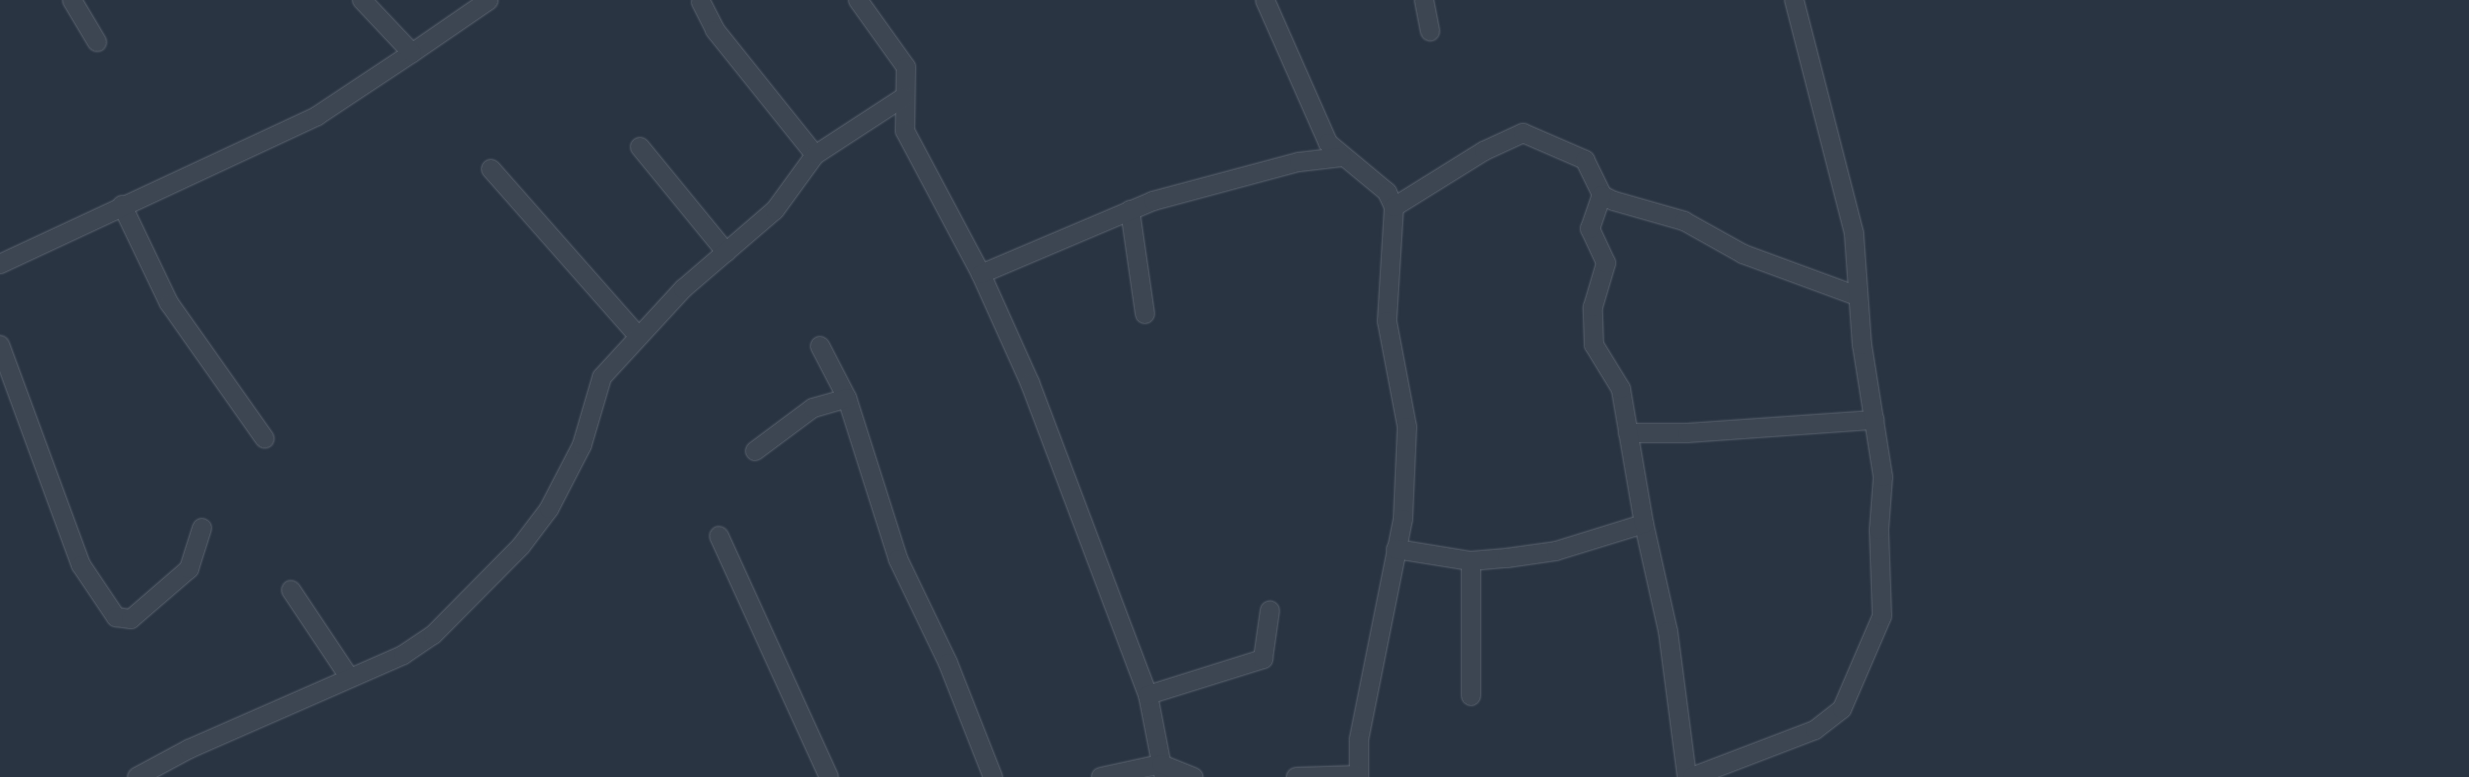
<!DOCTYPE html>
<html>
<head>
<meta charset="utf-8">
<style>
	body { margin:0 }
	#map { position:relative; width:2469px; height:777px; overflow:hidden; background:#293442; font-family:Karla,sans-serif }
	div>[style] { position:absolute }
	.roads { filter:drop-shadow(0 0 1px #5c6470) drop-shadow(0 0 1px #5c6470) }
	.street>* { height:18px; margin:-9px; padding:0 9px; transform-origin:9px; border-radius:9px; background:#3d4652 }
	span { translate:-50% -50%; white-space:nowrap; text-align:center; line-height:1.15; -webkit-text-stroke:4px #222b38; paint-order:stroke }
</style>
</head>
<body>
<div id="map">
	<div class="roads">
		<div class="street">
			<div style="left:72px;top:0;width:49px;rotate:59.2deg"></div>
			<div style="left:858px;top:0;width:82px;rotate:54.4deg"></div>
			<div style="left:906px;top:67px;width:64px;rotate:90.9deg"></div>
			<div style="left:905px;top:131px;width:162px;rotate:62deg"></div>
			<div style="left:981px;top:274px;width:120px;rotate:65.8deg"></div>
			<div style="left:1030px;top:383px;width:334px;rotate:69.3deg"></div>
			<div style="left:1148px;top:695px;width:84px;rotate:79deg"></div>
			<div style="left:1265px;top:0;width:156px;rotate:66.2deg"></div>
			<div style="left:1328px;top:143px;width:77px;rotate:39.7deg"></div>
			<div style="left:1387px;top:192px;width:17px;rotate:65deg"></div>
			<div style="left:1394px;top:207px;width:114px;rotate:93.5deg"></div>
			<div style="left:1387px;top:321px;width:108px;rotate:79.3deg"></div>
			<div style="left:1407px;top:427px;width:92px;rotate:92.5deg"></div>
			<div style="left:1403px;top:519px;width:225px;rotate:101.3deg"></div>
			<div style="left:1359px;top:740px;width:37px;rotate:90deg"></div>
			<div style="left:1424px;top:0;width:32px;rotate:79deg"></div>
			<div style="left:701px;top:2px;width:31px;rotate:63deg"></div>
			<div style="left:715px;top:30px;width:160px;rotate:51.3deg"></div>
			<div style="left:412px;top:53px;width:93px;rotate:-34.5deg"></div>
			<div style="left:640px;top:147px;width:136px;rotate:50.7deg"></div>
			<div style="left:491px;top:169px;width:222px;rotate:48.6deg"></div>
			<div style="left:122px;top:205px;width:109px;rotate:64.4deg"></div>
			<div style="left:169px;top:303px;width:166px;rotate:54.8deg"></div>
			<div style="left:1394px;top:207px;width:106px;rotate:-31.9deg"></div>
			<div style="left:1484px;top:151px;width:43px;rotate:-24.8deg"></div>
			<div style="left:1523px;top:133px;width:68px;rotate:23.5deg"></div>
			<div style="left:1585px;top:160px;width:39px;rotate:64deg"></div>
			<div style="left:1602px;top:195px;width:13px;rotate:27deg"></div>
			<div style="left:1614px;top:201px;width:73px;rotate:15.9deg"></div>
			<div style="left:1684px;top:221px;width:68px;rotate:29.2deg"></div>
			<div style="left:1743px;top:254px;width:121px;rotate:20.2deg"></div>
			<div style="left:1130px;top:210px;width:105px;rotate:81.8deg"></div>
			<div style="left:0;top:264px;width:350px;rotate:-25deg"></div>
			<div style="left:317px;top:116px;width:114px;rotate:-33.6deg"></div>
			<div style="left:412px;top:53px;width:73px;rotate:-133.3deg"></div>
			<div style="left:981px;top:274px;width:187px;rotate:-23deg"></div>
			<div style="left:1153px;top:201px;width:151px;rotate:-15deg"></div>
			<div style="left:1299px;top:162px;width:43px;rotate:-6.6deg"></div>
			<div style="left:0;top:345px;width:234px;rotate:69.8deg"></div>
			<div style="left:81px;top:565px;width:63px;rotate:56.1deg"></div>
			<div style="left:116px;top:617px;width:15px;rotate:8deg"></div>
			<div style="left:131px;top:619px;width:77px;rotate:-40.8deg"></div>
			<div style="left:189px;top:569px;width:43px;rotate:-72.4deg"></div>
			<div style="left:820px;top:346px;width:59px;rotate:62.6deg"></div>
			<div style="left:847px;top:398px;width:169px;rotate:72.4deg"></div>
			<div style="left:898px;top:559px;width:115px;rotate:64.3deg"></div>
			<div style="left:948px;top:663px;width:123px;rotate:68.5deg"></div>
			<div style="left:1628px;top:433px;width:59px"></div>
			<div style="left:1687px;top:433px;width:188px;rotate:-4deg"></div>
			<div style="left:755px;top:451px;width:72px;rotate:-36.6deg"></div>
			<div style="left:813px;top:408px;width:35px;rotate:-16deg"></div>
			<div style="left:1644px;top:524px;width:110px;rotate:77.4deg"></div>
			<div style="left:1668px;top:631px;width:147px;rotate:82.6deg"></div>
			<div style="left:719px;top:536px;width:265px;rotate:65.5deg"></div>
			<div style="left:1396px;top:549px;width:76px;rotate:9.1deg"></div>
			<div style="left:1471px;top:561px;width:36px;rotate:-5deg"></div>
			<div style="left:1507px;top:558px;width:49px;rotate:-8.1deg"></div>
			<div style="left:1556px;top:551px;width:92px;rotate:-17.1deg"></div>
			<div style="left:1644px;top:524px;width:137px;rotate:-99.7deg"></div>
			<div style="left:1621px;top:389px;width:52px;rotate:-121.5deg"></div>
			<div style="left:1594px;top:345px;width:38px;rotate:-92deg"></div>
			<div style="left:1593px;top:307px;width:46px;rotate:-73.5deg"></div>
			<div style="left:1606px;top:263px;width:38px;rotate:-115deg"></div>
			<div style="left:1590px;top:229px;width:36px;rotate:-71deg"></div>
			<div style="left:1471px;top:561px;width:135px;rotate:90deg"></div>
			<div style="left:291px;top:590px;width:105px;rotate:56.3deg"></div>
			<div style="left:1148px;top:695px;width:121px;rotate:-17.4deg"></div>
			<div style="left:1263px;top:659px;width:49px;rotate:-81.9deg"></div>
			<div style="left:137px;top:777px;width:59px;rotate:-28.3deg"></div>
			<div style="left:189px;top:749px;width:234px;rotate:-23.7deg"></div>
			<div style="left:403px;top:655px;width:36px;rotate:-34deg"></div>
			<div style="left:433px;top:635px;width:125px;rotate:-45.3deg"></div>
			<div style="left:521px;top:546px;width:46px;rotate:-52.9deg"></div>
			<div style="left:549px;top:509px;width:72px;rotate:-62.7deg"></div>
			<div style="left:582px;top:445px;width:71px;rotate:-73.6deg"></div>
			<div style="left:602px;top:377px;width:120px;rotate:-47.4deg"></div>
			<div style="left:683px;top:289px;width:121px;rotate:-40.7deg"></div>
			<div style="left:775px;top:210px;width:68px;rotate:-54deg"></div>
			<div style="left:815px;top:155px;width:106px;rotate:-33.1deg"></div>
			<div style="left:1101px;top:777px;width:61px;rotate:-12.2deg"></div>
			<div style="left:1161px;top:764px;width:35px;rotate:22deg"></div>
			<div style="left:1296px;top:777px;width:62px;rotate:-1.8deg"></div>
			<div style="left:1692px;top:777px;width:132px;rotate:-20.9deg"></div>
			<div style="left:1815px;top:730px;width:34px;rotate:-38deg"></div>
			<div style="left:1842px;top:709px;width:101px;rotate:-66.7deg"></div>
			<div style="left:1882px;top:616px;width:86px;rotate:-92deg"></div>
			<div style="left:1879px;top:530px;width:53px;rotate:-85.7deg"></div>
			<div style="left:1883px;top:477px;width:134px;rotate:-99deg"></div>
			<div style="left:1862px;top:345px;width:112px;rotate:-94.1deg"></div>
			<div style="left:1854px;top:233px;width:241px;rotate:-104.4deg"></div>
		</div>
	</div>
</div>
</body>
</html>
